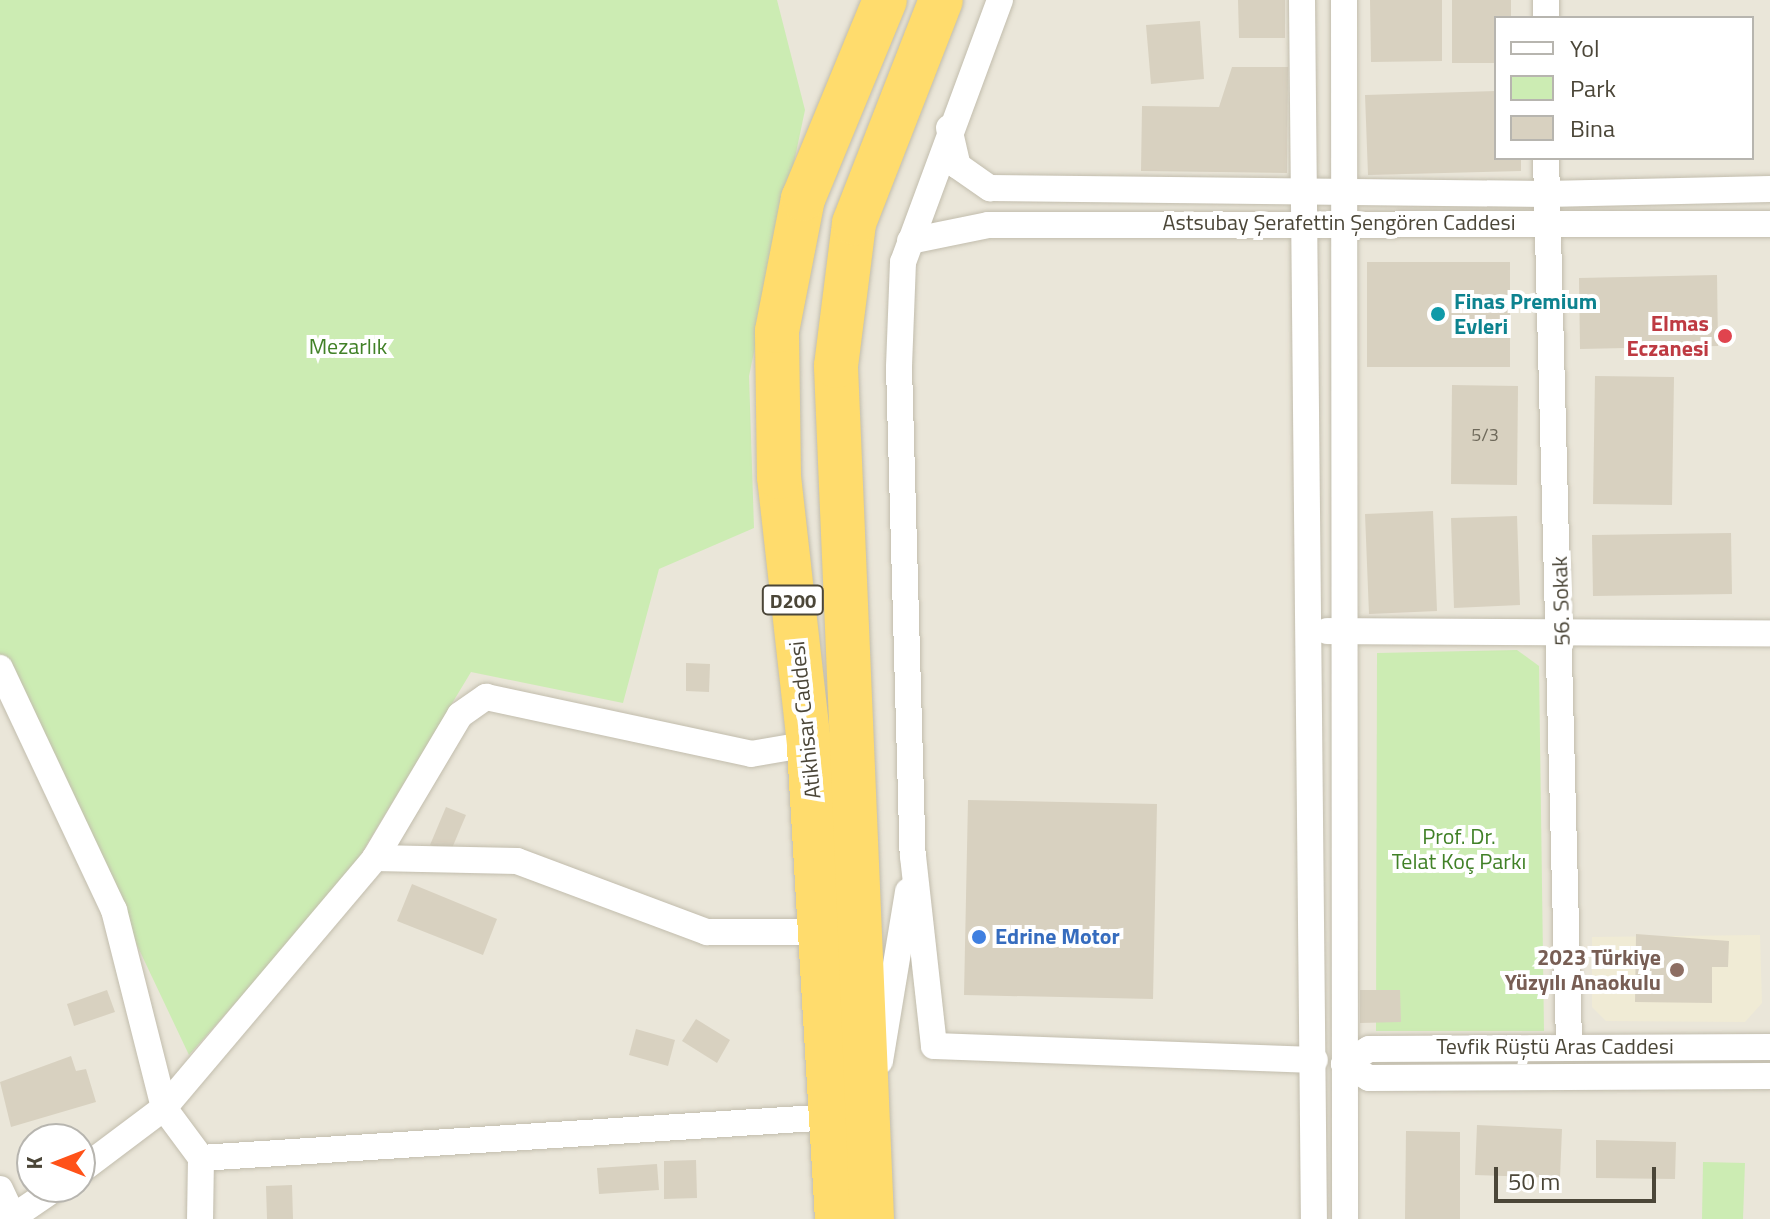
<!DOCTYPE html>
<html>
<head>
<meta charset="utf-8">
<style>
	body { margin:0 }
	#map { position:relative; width:1770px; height:1219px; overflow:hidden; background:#f6f4eb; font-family:"Titillium Web",sans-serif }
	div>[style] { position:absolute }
	.residential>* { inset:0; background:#eae6d9 }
	.education>* { inset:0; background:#f0ebd5 }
	.green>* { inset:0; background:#ccecb3 }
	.building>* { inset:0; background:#d8d1c0 }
	.roads { filter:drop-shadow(0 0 2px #c2bdad) drop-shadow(0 0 2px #c2bdad) }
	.street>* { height:26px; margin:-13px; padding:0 13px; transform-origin:13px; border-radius:13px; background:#fff }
	.highway>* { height:44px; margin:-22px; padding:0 22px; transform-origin:22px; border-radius:22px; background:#ffdc6d }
	.dots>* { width:22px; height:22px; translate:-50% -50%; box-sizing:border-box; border:4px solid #fff; border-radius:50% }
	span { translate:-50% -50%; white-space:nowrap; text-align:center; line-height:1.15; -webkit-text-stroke:8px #fff; paint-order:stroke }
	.number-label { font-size:18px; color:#6e695a }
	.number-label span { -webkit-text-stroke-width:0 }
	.shield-label span { padding:2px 6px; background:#fff; border:2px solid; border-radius:6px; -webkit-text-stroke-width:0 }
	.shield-label { font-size:20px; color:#4b4638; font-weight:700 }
	.street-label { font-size:22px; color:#4b4638 }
	.culture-label { font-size:22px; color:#0d838f; font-weight:700 }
	.left { translate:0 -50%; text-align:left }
	.health-label { font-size:22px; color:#be3a42; font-weight:700 }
	.right { translate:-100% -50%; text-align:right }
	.park-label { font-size:22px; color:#418127 }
	.shop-label { font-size:22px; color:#366cbe; font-weight:700 }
	.education-label { font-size:22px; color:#785e54; font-weight:700 }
	.legend { position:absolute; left:1494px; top:16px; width:260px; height:144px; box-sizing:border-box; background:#fff; border:2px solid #b7b5af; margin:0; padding:10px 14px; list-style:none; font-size:24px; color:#4b4638 }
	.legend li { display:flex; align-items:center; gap:16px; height:40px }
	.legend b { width:40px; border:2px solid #b7b5af }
	.north { position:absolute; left:16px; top:1123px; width:80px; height:80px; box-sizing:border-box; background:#fff; border:2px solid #b7b5af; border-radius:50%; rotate:270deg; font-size:22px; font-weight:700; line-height:32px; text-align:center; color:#4b4638 }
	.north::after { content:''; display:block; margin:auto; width:28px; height:36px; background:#ff5219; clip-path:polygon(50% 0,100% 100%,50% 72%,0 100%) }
	.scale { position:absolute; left:1494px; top:1167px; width:162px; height:36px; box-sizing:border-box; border:4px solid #4b4638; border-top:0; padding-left:10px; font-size:24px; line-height:28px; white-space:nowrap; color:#4b4638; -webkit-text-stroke:6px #fff; paint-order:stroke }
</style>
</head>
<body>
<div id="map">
	<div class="residential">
		<div style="clip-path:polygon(evenodd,0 0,1770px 0,1770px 1219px,0 1219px,0 0,1496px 18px,1752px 18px,1752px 158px,1496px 158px,1496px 18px,0 0,32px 1139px,80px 1139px,80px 1187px,32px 1187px,32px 1139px)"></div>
	</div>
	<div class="education">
		<div style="clip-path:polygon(1760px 935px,1762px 1003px,1745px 1022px,1606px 1021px,1592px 1007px,1592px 937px)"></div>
	</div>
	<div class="green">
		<div style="clip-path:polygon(0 0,777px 0,805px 110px,749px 376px,754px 528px,659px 569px,623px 703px,471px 672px,346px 879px,189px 1055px,0 656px)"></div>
		<div style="clip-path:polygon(1517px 650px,1539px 666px,1544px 1031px,1376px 1031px,1377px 653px)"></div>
		<div style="clip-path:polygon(1703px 1162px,1745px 1163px,1743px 1219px,1702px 1219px)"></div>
	</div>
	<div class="building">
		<div style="clip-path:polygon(1238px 0,1285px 0,1285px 38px,1239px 38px)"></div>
		<div style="clip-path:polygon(1370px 0,1442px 0,1442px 61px,1371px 62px)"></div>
		<div style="clip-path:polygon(1452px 0,1511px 0,1511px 18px,1496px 18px,1496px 63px,1452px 63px)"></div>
		<div style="clip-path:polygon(1200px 21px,1204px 79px,1151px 84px,1146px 25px)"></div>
		<div style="clip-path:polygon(1232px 67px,1288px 67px,1287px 173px,1141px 171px,1142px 106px,1219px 107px)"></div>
		<div style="clip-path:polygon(1496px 91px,1496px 158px,1521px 158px,1521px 171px,1368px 175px,1365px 95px)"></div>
		<div style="clip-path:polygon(1367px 262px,1510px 262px,1510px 367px,1367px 367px)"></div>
		<div style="clip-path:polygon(1717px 275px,1718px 346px,1580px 349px,1579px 278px)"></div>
		<div style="clip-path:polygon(1595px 376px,1674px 377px,1672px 505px,1593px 504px)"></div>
		<div style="clip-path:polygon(1452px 385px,1518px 386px,1517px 485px,1451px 484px)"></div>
		<div style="clip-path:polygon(1433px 511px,1437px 611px,1369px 614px,1365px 514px)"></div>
		<div style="clip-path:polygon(1517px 516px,1520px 605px,1454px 608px,1451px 518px)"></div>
		<div style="clip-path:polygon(1731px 533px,1732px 594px,1593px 596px,1592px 535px)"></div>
		<div style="clip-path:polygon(686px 663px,710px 664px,709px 692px,686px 691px)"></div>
		<div style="clip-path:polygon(968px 800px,1157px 804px,1153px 999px,964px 995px)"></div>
		<div style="clip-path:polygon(446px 807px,466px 815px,450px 853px,430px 845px)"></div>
		<div style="clip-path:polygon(412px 884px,497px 919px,483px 955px,397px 921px)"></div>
		<div style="clip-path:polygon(1636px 934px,1729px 941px,1728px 967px,1712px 967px,1712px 1003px,1635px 1002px)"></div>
		<div style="clip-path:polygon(107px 990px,115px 1012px,74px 1026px,67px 1004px)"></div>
		<div style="clip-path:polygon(1360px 990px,1400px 990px,1401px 1022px,1360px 1023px)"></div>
		<div style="clip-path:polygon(696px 1019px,730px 1040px,717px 1063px,682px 1041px)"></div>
		<div style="clip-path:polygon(636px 1029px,675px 1040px,668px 1066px,629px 1055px)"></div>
		<div style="clip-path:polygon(71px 1056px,76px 1071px,86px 1069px,96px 1102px,11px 1127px,0 1082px)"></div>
		<div style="clip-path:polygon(1477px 1125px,1562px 1129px,1560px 1178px,1475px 1175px)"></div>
		<div style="clip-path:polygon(1406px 1131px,1460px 1132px,1460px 1219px,1405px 1219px)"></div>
		<div style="clip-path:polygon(1596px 1140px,1676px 1142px,1675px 1179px,1596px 1178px)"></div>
		<div style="clip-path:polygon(696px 1160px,697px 1198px,664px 1199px,664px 1161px)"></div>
		<div style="clip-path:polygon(657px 1164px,659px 1190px,599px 1194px,597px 1168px)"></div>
		<div style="clip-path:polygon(292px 1185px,293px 1219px,267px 1219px,266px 1186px)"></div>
	</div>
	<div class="roads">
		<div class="street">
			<div style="left:1000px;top:0;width:279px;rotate:110.3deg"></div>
			<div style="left:903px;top:262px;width:105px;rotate:92.2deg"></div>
			<div style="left:899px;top:367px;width:489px;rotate:88.4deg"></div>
			<div style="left:913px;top:856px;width:191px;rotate:83.7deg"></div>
			<div style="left:934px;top:1046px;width:381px;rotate:2.1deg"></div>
			<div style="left:1302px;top:0;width:1219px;rotate:89.44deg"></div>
			<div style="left:1344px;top:0;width:1219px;rotate:89.95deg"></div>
			<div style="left:1546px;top:0;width:18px;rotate:90deg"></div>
			<div style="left:949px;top:128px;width:39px;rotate:77deg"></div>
			<div style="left:958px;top:166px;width:39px;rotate:35deg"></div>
			<div style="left:990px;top:188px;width:556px;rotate:0.62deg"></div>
			<div style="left:1546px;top:194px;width:224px;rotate:-1.3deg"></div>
			<div style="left:1546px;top:158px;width:887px;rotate:88.51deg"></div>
			<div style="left:910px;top:241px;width:80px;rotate:-11.6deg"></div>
			<div style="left:988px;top:225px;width:782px;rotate:-0.07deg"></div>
			<div style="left:1327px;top:631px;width:443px;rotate:0.3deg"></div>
			<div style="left:0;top:668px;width:268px;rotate:64.8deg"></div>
			<div style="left:114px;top:910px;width:204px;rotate:75.8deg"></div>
			<div style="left:164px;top:1108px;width:62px;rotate:53.5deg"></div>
			<div style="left:201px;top:1158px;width:61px;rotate:90.9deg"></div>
			<div style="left:375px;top:858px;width:142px;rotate:1.2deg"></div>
			<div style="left:517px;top:861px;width:203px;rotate:20.5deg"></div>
			<div style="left:707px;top:932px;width:115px"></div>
			<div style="left:880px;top:1061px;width:172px;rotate:-80.6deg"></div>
			<div style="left:1344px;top:1064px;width:29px;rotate:-31deg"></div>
			<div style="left:1369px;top:1049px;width:401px;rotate:-0.3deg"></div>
			<div style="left:1344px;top:1064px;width:29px;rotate:29deg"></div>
			<div style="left:1369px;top:1078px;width:401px;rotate:-0.3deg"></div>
			<div style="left:201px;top:1158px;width:632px;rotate:-3.72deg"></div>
			<div style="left:80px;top:1171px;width:105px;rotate:-36.9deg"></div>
			<div style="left:164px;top:1108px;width:327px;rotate:-49.8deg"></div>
			<div style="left:375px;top:858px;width:166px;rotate:-59.3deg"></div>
			<div style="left:460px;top:715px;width:32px;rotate:-35deg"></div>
			<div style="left:486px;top:697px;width:271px;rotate:12.1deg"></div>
			<div style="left:751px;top:754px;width:59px;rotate:-9.8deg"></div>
			<div style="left:0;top:1189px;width:31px;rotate:65deg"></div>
			<div style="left:0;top:1219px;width:13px;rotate:-9deg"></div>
			<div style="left:13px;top:1217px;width:53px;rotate:-34.3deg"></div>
		</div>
		<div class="highway">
			<div style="left:837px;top:1219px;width:476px;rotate:-93.4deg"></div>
			<div style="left:809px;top:744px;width:269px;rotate:-96.4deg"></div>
			<div style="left:779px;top:477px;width:146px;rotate:-90.8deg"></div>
			<div style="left:777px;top:331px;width:135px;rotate:-78.9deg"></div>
			<div style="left:803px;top:199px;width:215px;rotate:-67.6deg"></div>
			<div style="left:872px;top:1219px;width:854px;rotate:-92.42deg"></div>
			<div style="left:836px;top:366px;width:144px;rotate:-82.8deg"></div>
			<div style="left:854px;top:223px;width:239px;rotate:-68.7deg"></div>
		</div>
	</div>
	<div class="dots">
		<div style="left:1438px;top:314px;background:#0f9aa8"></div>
		<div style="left:1725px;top:336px;background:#e0444e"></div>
		<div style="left:979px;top:937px;background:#3f7fe0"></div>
		<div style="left:1677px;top:970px;background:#8d6e63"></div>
	</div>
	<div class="number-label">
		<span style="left:1485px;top:435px">5/3</span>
	</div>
	<div class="shield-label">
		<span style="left:793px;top:600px">D200</span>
	</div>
	<div class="street-label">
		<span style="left:1339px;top:223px">Astsubay Şerafettin Şengören Caddesi</span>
		<span style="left:1561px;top:601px;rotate:-92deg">56. Sokak</span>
		<span style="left:805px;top:720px;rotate:-96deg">Atikhisar Caddesi</span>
		<span style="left:1555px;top:1047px">Tevfik Rüştü Aras Caddesi</span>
	</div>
	<div class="culture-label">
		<span class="left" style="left:1454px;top:314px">Finas Premium<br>Evleri</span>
	</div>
	<div class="health-label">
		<span class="right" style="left:1709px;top:336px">Elmas<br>Eczanesi</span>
	</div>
	<div class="park-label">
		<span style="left:348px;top:347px">Mezarlık</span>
		<span style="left:1459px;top:849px">Prof. Dr.<br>Telat Koç Parkı</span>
	</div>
	<div class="shop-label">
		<span class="left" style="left:995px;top:937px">Edrine Motor</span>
	</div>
	<div class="education-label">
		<span class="right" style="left:1661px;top:970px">2023 Türkiye<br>Yüzyılı Anaokulu</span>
	</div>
	<ul class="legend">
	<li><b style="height:10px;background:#fff"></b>Yol</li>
	<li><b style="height:22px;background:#ccecb3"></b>Park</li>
	<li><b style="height:22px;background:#d8d1c0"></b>Bina</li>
	</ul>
	<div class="north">K</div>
	<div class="scale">50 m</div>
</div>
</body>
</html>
